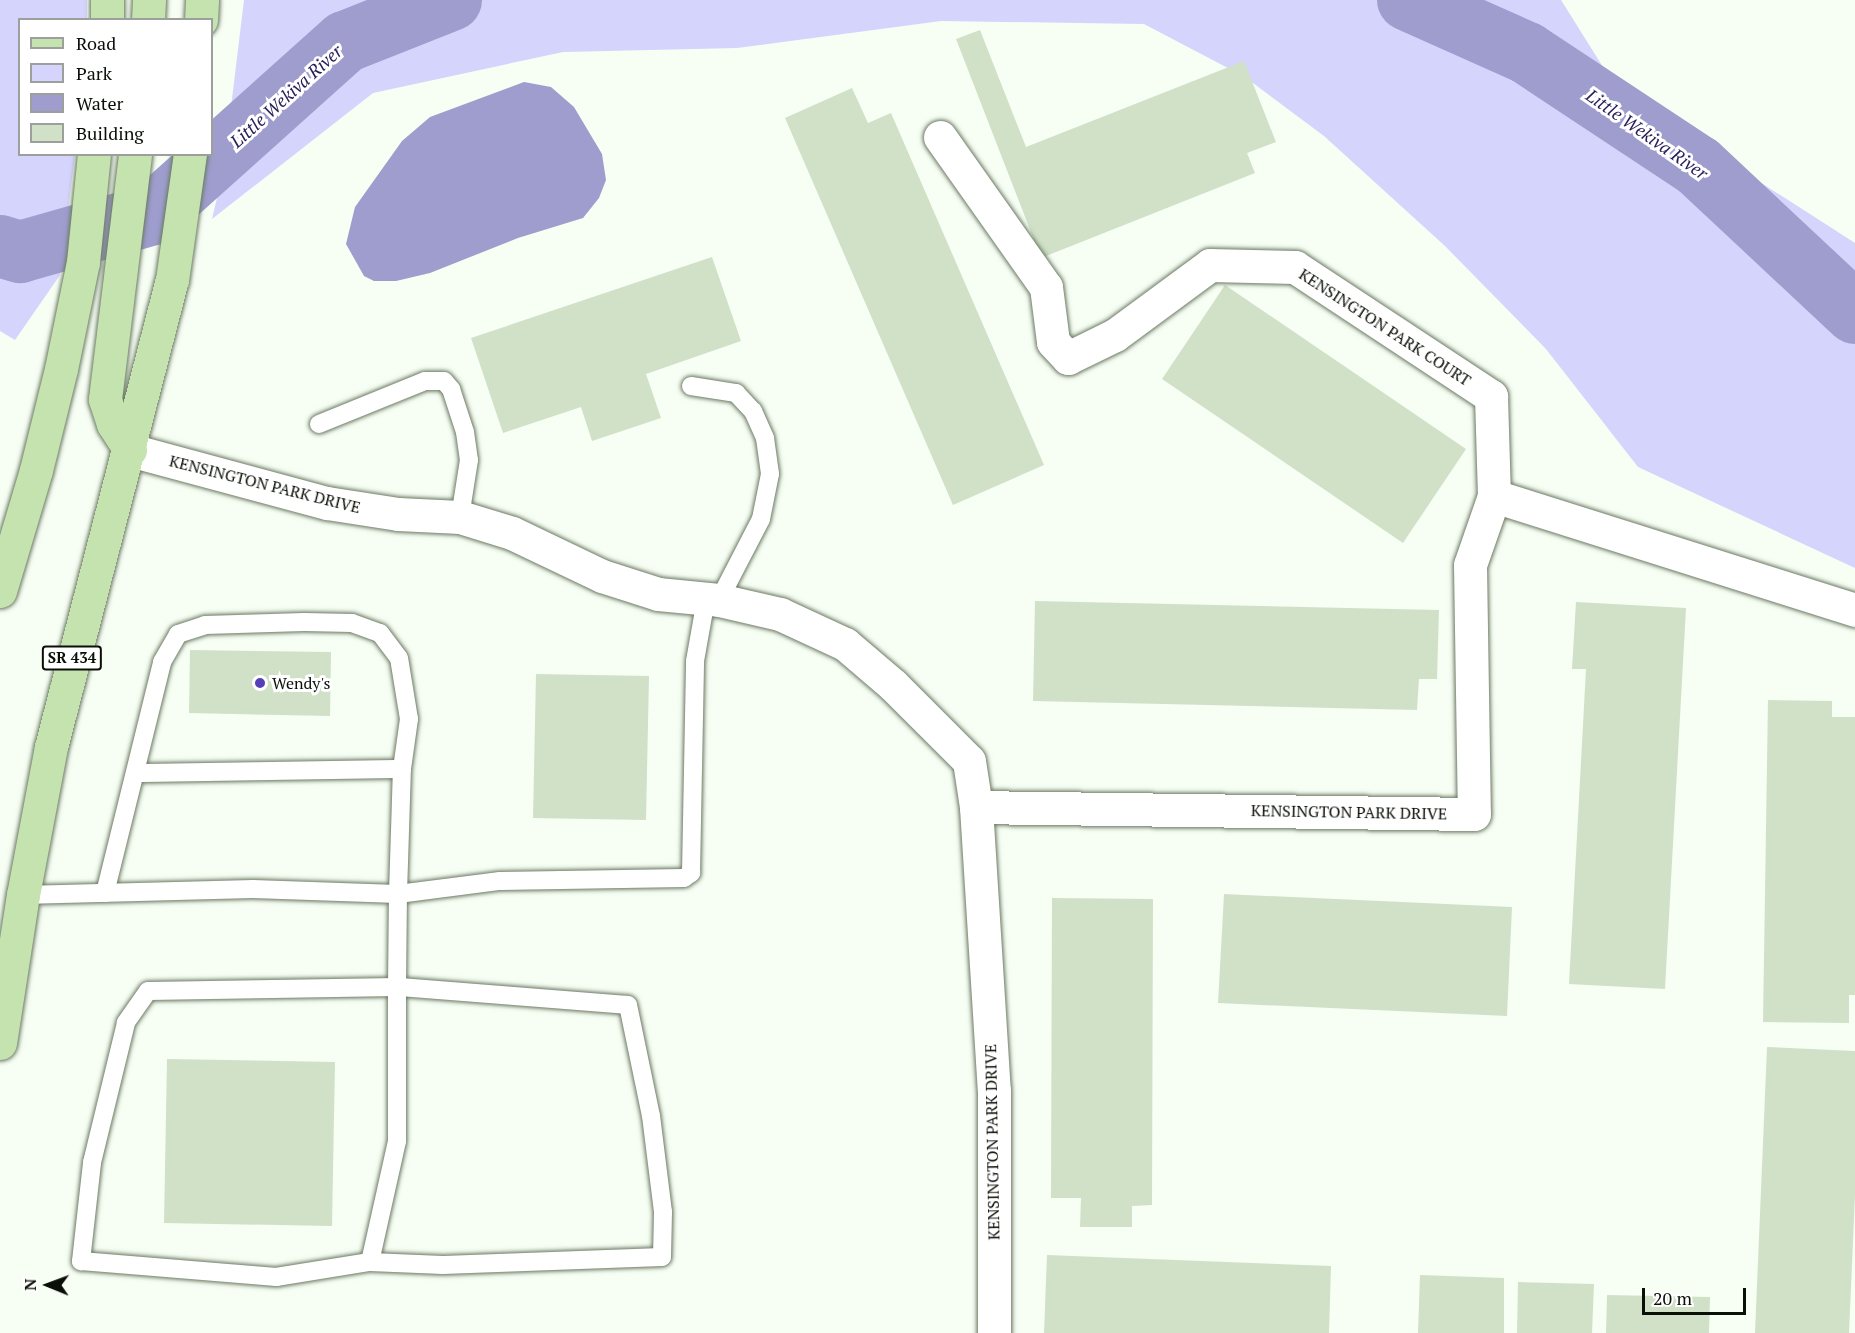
<!DOCTYPE html>
<html>
<head>
<meta charset="utf-8">
<style>
	body { margin:0 }
	#map { position:relative; width:1855px; height:1333px; overflow:hidden; background:#f7fef4; font-family:"PT Serif",serif }
	div>[style] { position:absolute }
	.green>* { inset:0; background:#d4d4fd }
	.water>* { inset:0; background:#9e9dce }
	.river>* { height:62px; margin:-31px; padding:0 31px; transform-origin:31px; border-radius:31px; background:#9e9dce }
	.building>* { inset:0; background:#d1e1c8 }
	.roads { filter:drop-shadow(0 0 2px #6b7a63) drop-shadow(0 0 2px #6b7a63) }
	.service>* { height:18px; margin:-9px; padding:0 9px; transform-origin:9px; border-radius:9px; background:#fff }
	.minor>* { height:33px; margin:-16.5px; padding:0 16.5px; transform-origin:16.5px; border-radius:16.5px; background:#fff }
	.primary>* { height:33px; margin:-16.5px; padding:0 16.5px; transform-origin:16.5px; border-radius:16.5px; background:#c4e3af }
	.dots>* { width:16px; height:16px; translate:-50% -50%; box-sizing:border-box; border:3px solid #fff; border-radius:50% }
	span { translate:-50% -50%; white-space:nowrap; text-align:center; line-height:1.15; -webkit-text-stroke:6px #fff; paint-order:stroke }
	.shield-label span { padding:2px 4px; background:#fff; border:2px solid; border-radius:4px; -webkit-text-stroke-width:0 }
	.shield-label { font-size:15px; color:#0a0f07; font-weight:700 }
	.street-label { font-size:16px; color:#0a0f07 }
	.poi-label { font-size:16px; color:#0a0f07 }
	.left { translate:0 -50%; text-align:left }
	.water-label { font-size:18px; color:#271d58; font-style:italic }
	.legend { position:absolute; left:18px; top:18px; width:195px; height:138px; box-sizing:border-box; background:#fff; border:2px solid #9d9f9c; margin:0; padding:8px 10px; list-style:none; font-size:18px; color:#0a0f07 }
	.legend li { display:flex; align-items:center; gap:12px; height:30px }
	.legend b { width:30px; border:2px solid #9d9f9c }
	.north { position:absolute; left:18px; top:1255px; width:60px; height:60px; -webkit-text-stroke:4px #fff; paint-order:stroke; rotate:271deg; font-size:16px; font-weight:700; line-height:24px; text-align:center; color:#0a0f07 }
	.north::after { content:''; display:block; margin:auto; width:21px; height:27px; background:#0a0f07; clip-path:polygon(50% 0,100% 100%,50% 72%,0 100%) }
	.scale { position:absolute; left:1642px; top:1288px; width:104px; height:27px; box-sizing:border-box; border:3px solid #0a0f07; border-top:0; padding-left:8px; font-size:18px; line-height:21px; white-space:nowrap; color:#0a0f07; -webkit-text-stroke:4px #fff; paint-order:stroke }
</style>
</head>
<body>
<div id="map">
	<div class="green">
		<div style="clip-path:polygon(0 0,87px 0,87px 19px,20px 20px,20px 154px,75px 155px,60px 275px,15px 340px,0 331px)"></div>
		<div style="clip-path:polygon(244px 0,1561px 0,1618px 91px,1855px 243px,1855px 568px,1638px 467px,1546px 349px,1445px 246px,1324px 136px,1245px 77px,1144px 24px,941px 21px,737px 48px,563px 52px,373px 93px,212px 219px,223px 173px)"></div>
	</div>
	<div class="water">
		<div style="clip-path:polygon(524px 82px,551px 87px,574px 107px,602px 154px,606px 180px,599px 198px,583px 218px,518px 238px,430px 273px,396px 281px,374px 281px,364px 276px,346px 244px,355px 207px,402px 141px,430px 117px)"></div>
	</div>
	<div class="river">
		<div style="left:1408px;top:0;width:130px;rotate:24deg"></div>
		<div style="left:1527px;top:53px;width:205px;rotate:33.5deg"></div>
		<div style="left:1698px;top:166px;width:215px;rotate:43.1deg"></div>
		<div style="left:0;top:246px;width:21px;rotate:17deg"></div>
		<div style="left:20px;top:252px;width:138px;rotate:-15.9deg"></div>
		<div style="left:153px;top:214px;width:258px;rotate:-41.9deg"></div>
		<div style="left:345px;top:42px;width:114px;rotate:-21.6deg"></div>
	</div>
	<div class="building">
		<div style="clip-path:polygon(980px 30px,1026px 147px,1244px 61px,1276px 142px,1247px 153px,1255px 173px,1041px 258px,956px 39px)"></div>
		<div style="clip-path:polygon(852px 88px,868px 123px,891px 113px,1044px 465px,953px 505px,785px 118px)"></div>
		<div style="clip-path:polygon(712px 257px,741px 341px,646px 374px,661px 418px,592px 441px,581px 407px,503px 433px,471px 338px)"></div>
		<div style="clip-path:polygon(1225px 285px,1466px 449px,1403px 543px,1162px 379px)"></div>
		<div style="clip-path:polygon(1035px 601px,1439px 610px,1437px 679px,1419px 679px,1417px 710px,1033px 701px)"></div>
		<div style="clip-path:polygon(1576px 602px,1686px 608px,1665px 989px,1569px 984px,1586px 669px,1572px 669px)"></div>
		<div style="clip-path:polygon(190px 650px,331px 652px,330px 716px,189px 713px)"></div>
		<div style="clip-path:polygon(536px 674px,649px 676px,646px 820px,533px 818px)"></div>
		<div style="clip-path:polygon(1768px 700px,1832px 701px,1832px 717px,1855px 717px,1855px 995px,1849px 995px,1849px 1023px,1763px 1022px)"></div>
		<div style="clip-path:polygon(1224px 894px,1512px 907px,1507px 1016px,1218px 1003px)"></div>
		<div style="clip-path:polygon(1052px 898px,1153px 899px,1152px 1205px,1132px 1206px,1132px 1227px,1080px 1227px,1081px 1198px,1051px 1198px)"></div>
		<div style="clip-path:polygon(1767px 1047px,1855px 1051px,1855px 1196px,1849px 1333px,1755px 1333px)"></div>
		<div style="clip-path:polygon(167px 1059px,335px 1062px,332px 1226px,164px 1223px)"></div>
		<div style="clip-path:polygon(1047px 1255px,1331px 1266px,1329px 1333px,1044px 1333px)"></div>
		<div style="clip-path:polygon(1420px 1275px,1504px 1278px,1504px 1333px,1418px 1333px)"></div>
		<div style="clip-path:polygon(1518px 1282px,1594px 1284px,1592px 1333px,1517px 1333px)"></div>
		<div style="clip-path:polygon(1607px 1295px,1710px 1297px,1709px 1333px,1606px 1333px)"></div>
	</div>
	<div class="roads">
		<div class="service">
			<div style="left:691px;top:386px;width:46px;rotate:8.8deg"></div>
			<div style="left:736px;top:393px;width:25px;rotate:47deg"></div>
			<div style="left:753px;top:411px;width:30px;rotate:66deg"></div>
			<div style="left:765px;top:438px;width:36px;rotate:82deg"></div>
			<div style="left:770px;top:474px;width:46px;rotate:101.3deg"></div>
			<div style="left:761px;top:519px;width:91px;rotate:117.4deg"></div>
			<div style="left:319px;top:424px;width:114px;rotate:-22.1deg"></div>
			<div style="left:425px;top:381px;width:19px"></div>
			<div style="left:444px;top:381px;width:11px;rotate:49deg"></div>
			<div style="left:451px;top:389px;width:45px;rotate:72deg"></div>
			<div style="left:465px;top:432px;width:28px;rotate:82deg"></div>
			<div style="left:469px;top:460px;width:58px;rotate:99deg"></div>
			<div style="left:105px;top:893px;width:238px;rotate:-76.1deg"></div>
			<div style="left:162px;top:662px;width:32px;rotate:-60deg"></div>
			<div style="left:178px;top:634px;width:28px;rotate:-18deg"></div>
			<div style="left:205px;top:625px;width:99px;rotate:-1.7deg"></div>
			<div style="left:304px;top:622px;width:48px;rotate:1.2deg"></div>
			<div style="left:352px;top:623px;width:30px;rotate:20deg"></div>
			<div style="left:380px;top:633px;width:31px;rotate:53deg"></div>
			<div style="left:399px;top:658px;width:62px;rotate:80.7deg"></div>
			<div style="left:409px;top:719px;width:50px;rotate:98deg"></div>
			<div style="left:23px;top:895px;width:230px;rotate:-1.5deg"></div>
			<div style="left:253px;top:889px;width:145px;rotate:2deg"></div>
			<div style="left:398px;top:894px;width:125px;rotate:-88.2deg"></div>
			<div style="left:402px;top:769px;width:265px;rotate:179.1deg"></div>
			<div style="left:370px;top:1262px;width:73px;rotate:2.4deg"></div>
			<div style="left:443px;top:1265px;width:219px;rotate:-2.1deg"></div>
			<div style="left:662px;top:1257px;width:45px;rotate:-88.7deg"></div>
			<div style="left:663px;top:1212px;width:97px;rotate:-97.1deg"></div>
			<div style="left:651px;top:1116px;width:113px;rotate:-101.7deg"></div>
			<div style="left:628px;top:1005px;width:232px;rotate:-175.5deg"></div>
			<div style="left:397px;top:987px;width:249px;rotate:179.1deg"></div>
			<div style="left:148px;top:991px;width:39px;rotate:125deg"></div>
			<div style="left:126px;top:1023px;width:144px;rotate:103.7deg"></div>
			<div style="left:92px;top:1163px;width:99px;rotate:96.4deg"></div>
			<div style="left:81px;top:1261px;width:196px;rotate:4.7deg"></div>
			<div style="left:276px;top:1277px;width:95px;rotate:-9.1deg"></div>
			<div style="left:370px;top:1262px;width:124px;rotate:-77.4deg"></div>
			<div style="left:397px;top:1141px;width:154px;rotate:-90deg"></div>
			<div style="left:397px;top:987px;width:93px;rotate:-89.4deg"></div>
			<div style="left:398px;top:894px;width:103px;rotate:-7.3deg"></div>
			<div style="left:500px;top:881px;width:184px;rotate:-0.9deg"></div>
			<div style="left:684px;top:878px;width:9px;rotate:-36deg"></div>
			<div style="left:691px;top:873px;width:212px;rotate:-88.9deg"></div>
			<div style="left:695px;top:661px;width:63px;rotate:-79.9deg"></div>
		</div>
		<div class="minor">
			<div style="left:940px;top:137px;width:184px;rotate:54.8deg"></div>
			<div style="left:1046px;top:287px;width:55px;rotate:82.7deg"></div>
			<div style="left:1053px;top:342px;width:22px;rotate:47deg"></div>
			<div style="left:1068px;top:358px;width:52px;rotate:-26.1deg"></div>
			<div style="left:1115px;top:335px;width:118px;rotate:-36.4deg"></div>
			<div style="left:1210px;top:265px;width:85px;rotate:1.3deg"></div>
			<div style="left:1295px;top:267px;width:235px;rotate:33.4deg"></div>
			<div style="left:1491px;top:396px;width:100px;rotate:88.3deg"></div>
			<div style="left:1494px;top:496px;width:73px;rotate:109.2deg"></div>
			<div style="left:1470px;top:565px;width:249px;rotate:89.1deg"></div>
			<div style="left:1474px;top:814px;width:498px;rotate:-179.2deg"></div>
			<div style="left:130px;top:450px;width:204px;rotate:15.1deg"></div>
			<div style="left:327px;top:503px;width:72px;rotate:8.8deg"></div>
			<div style="left:398px;top:514px;width:62px;rotate:2.8deg"></div>
			<div style="left:460px;top:517px;width:54px;rotate:17.1deg"></div>
			<div style="left:512px;top:533px;width:100px;rotate:25.5deg"></div>
			<div style="left:602px;top:576px;width:59px;rotate:17.8deg"></div>
			<div style="left:658px;top:594px;width:61px;rotate:5.6deg"></div>
			<div style="left:719px;top:600px;width:63px;rotate:12.9deg"></div>
			<div style="left:780px;top:614px;width:72px;rotate:24.8deg"></div>
			<div style="left:845px;top:644px;width:63px;rotate:40.5deg"></div>
			<div style="left:893px;top:685px;width:107px;rotate:45deg"></div>
			<div style="left:969px;top:761px;width:47px;rotate:81.3deg"></div>
			<div style="left:976px;top:807px;width:284px;rotate:86.4deg"></div>
			<div style="left:994px;top:1090px;width:243px;rotate:90deg"></div>
			<div style="left:1494px;top:496px;width:379px;rotate:17.5deg"></div>
		</div>
		<div class="primary">
			<div style="left:107px;top:20px;width:20px;rotate:-90deg"></div>
			<div style="left:148px;top:20px;width:20px;rotate:-87deg"></div>
			<div style="left:201px;top:20px;width:20px;rotate:-87deg"></div>
			<div style="left:130px;top:450px;width:31px;rotate:-123deg"></div>
			<div style="left:113px;top:424px;width:26px;rotate:-108deg"></div>
			<div style="left:105px;top:399px;width:247px;rotate:-83deg"></div>
			<div style="left:0;top:591px;width:126px;rotate:-73.4deg"></div>
			<div style="left:36px;top:470px;width:104px;rotate:-76.1deg"></div>
			<div style="left:61px;top:369px;width:109px;rotate:-78.4deg"></div>
			<div style="left:83px;top:262px;width:109px;rotate:-84.2deg"></div>
			<div style="left:0;top:1043px;width:150px;rotate:-81.2deg"></div>
			<div style="left:23px;top:895px;width:151px;rotate:-79.3deg"></div>
			<div style="left:51px;top:747px;width:482px;rotate:-75.5deg"></div>
			<div style="left:172px;top:280px;width:127px;rotate:-81.9deg"></div>
		</div>
	</div>
	<div class="dots">
		<div style="left:260px;top:683px;background:#5640b8"></div>
	</div>
	<div class="shield-label">
		<span style="left:72px;top:658px">SR 434</span>
	</div>
	<div class="street-label">
		<span style="left:1385px;top:327px;rotate:33deg">KENSINGTON PARK COURT</span>
		<span style="left:265px;top:484px;rotate:14deg">KENSINGTON PARK DRIVE</span>
		<span style="left:1349px;top:812px;rotate:1deg">KENSINGTON PARK DRIVE</span>
		<span style="left:992px;top:1142px;rotate:-91deg">KENSINGTON PARK DRIVE</span>
	</div>
	<div class="poi-label">
		<span class="left" style="left:272px;top:683px">Wendy's</span>
	</div>
	<div class="water-label">
		<span style="left:286px;top:96px;rotate:-42deg">Little Wekiva River</span>
		<span style="left:1647px;top:134px;rotate:35deg">Little Wekiva River</span>
	</div>
	<ul class="legend">
	<li><b style="height:8px;background:#c4e3af"></b>Road</li>
	<li><b style="height:16px;background:#d4d4fd"></b>Park</li>
	<li><b style="height:16px;background:#9e9dce"></b>Water</li>
	<li><b style="height:16px;background:#d1e1c8"></b>Building</li>
	</ul>
	<div class="north">N</div>
	<div class="scale">20 m</div>
</div>
</body>
</html>
